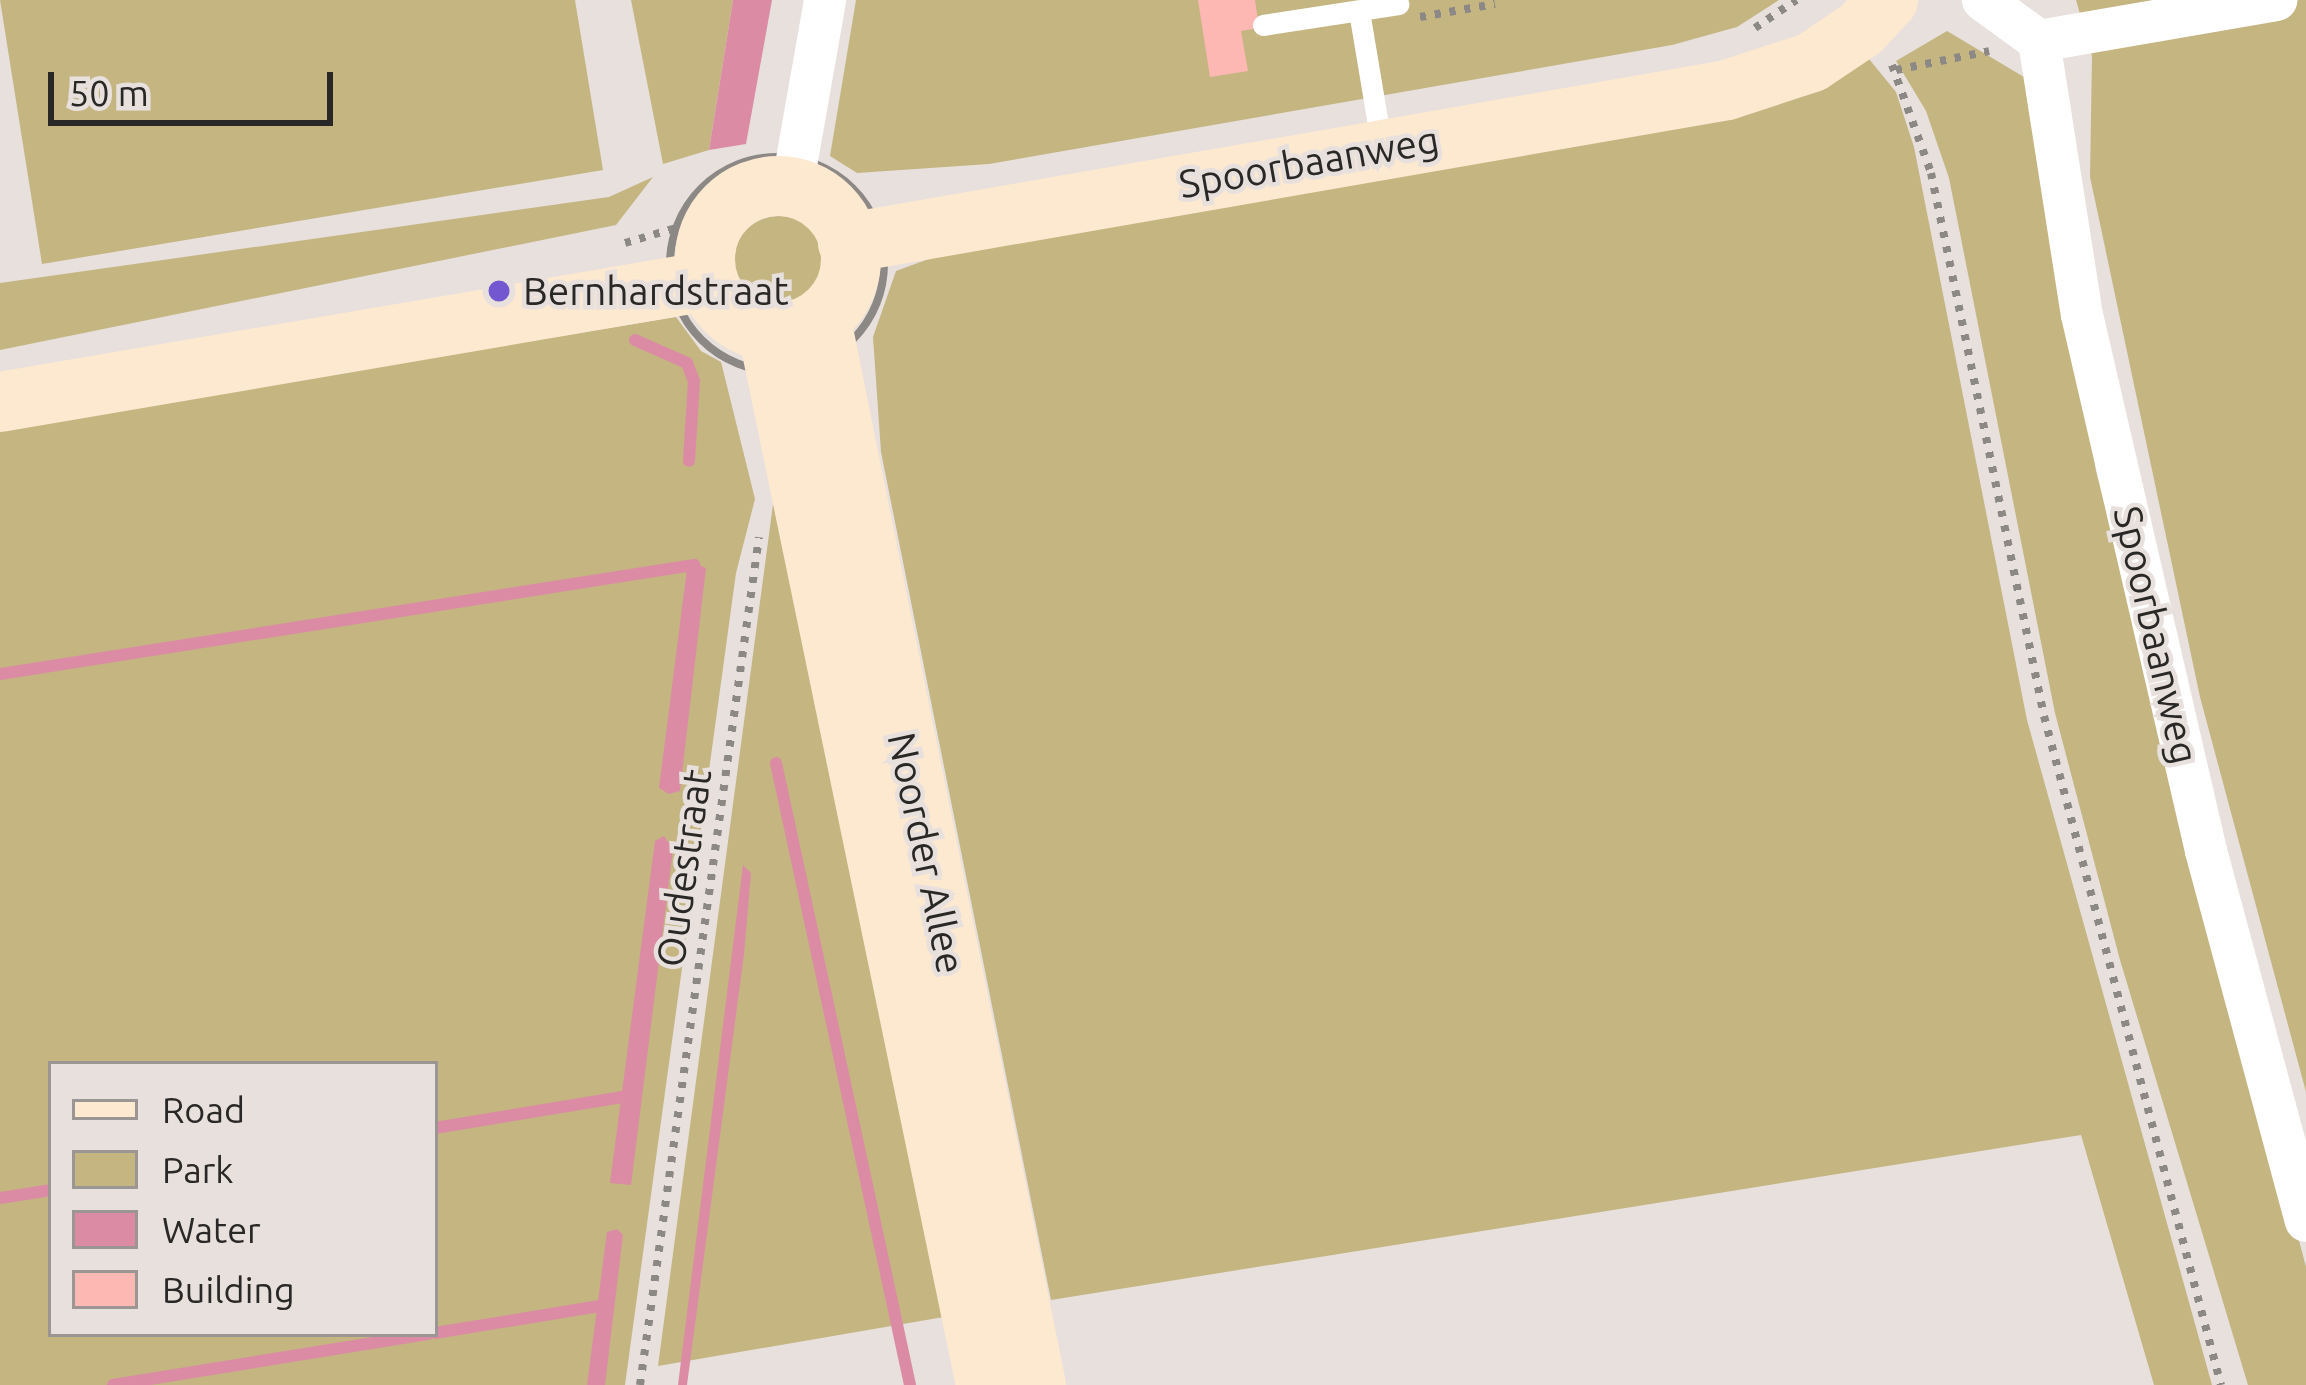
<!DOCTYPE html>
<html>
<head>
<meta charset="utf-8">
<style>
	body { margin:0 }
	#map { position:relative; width:2306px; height:1385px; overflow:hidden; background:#e7e0dd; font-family:Ubuntu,sans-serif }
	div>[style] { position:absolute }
	.green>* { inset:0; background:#c4b581 }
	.round { border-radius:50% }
	.water>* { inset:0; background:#db8ca4 }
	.stream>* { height:12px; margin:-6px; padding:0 6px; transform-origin:6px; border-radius:6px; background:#db8ca4 }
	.building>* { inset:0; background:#fdb8b3 }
	.path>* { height:8px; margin-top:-4px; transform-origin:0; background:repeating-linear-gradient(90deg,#8c8885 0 6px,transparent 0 15px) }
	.path>.ring { margin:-4px; padding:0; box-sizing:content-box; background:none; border:8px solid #8c8885; border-radius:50% }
	.lane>* { height:21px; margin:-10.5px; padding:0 10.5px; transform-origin:10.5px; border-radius:10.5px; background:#fff }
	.street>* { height:42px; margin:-21px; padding:0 21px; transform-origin:21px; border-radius:21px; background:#fff }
	.secondary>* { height:60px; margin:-30px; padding:0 30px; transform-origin:30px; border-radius:30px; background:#fde8d0 }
	.secondary>.ring { margin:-30px; padding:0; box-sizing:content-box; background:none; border:60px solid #fde8d0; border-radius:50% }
	.dots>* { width:33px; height:33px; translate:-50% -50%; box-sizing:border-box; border:6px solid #e7e0dd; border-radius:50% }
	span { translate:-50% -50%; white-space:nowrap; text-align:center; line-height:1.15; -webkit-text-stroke:9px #e7e0dd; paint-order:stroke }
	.street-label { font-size:39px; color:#2a2827 }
	.poi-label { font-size:39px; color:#2a2827 }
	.left { translate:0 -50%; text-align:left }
	.legend { position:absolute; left:48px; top:1061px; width:390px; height:276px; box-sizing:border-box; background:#e7e0dd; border:3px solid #9b9694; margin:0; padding:15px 21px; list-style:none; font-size:36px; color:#2a2827 }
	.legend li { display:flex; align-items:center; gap:24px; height:60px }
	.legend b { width:60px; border:3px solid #9b9694 }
	.scale { position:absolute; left:48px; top:72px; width:285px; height:54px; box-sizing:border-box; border:6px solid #2a2827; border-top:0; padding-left:15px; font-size:36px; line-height:42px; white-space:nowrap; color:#2a2827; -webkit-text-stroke:9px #e7e0dd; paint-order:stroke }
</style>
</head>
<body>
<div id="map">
	<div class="green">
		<div style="clip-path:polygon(0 0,575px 0,603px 170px,42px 264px)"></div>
		<div style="clip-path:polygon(631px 0,733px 0,709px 150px,663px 164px)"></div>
		<div style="clip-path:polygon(856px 0,1779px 0,1737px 27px,1672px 45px,989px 164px,857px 173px,830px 156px)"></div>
		<div style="clip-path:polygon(2076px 0,2306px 0,2306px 1092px,2200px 697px,2099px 219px,2090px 177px,2092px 56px)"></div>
		<div style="clip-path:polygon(1947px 31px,2039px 86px,2096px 471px,2306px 1267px,2306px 1385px,2248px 1385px,2120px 960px,2055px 713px,1949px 178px,1926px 111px,1896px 61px)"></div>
		<div style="clip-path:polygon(1869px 59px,1896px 92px,1914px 147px,2027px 720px,2212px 1385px,2154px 1385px,2081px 1135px,1051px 1300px,881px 452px,873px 337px,896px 271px,964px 246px)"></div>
		<div style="clip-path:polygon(653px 177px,616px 225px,0 350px,0 283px,609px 197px)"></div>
		<div class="round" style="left:733px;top:216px;width:92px;height:92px"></div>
		<div style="clip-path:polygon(evenodd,676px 317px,701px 351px,721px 362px,755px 499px,736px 573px,625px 1385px,0 1385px,0 429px,676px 317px,51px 1064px,435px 1064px,435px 1334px,51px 1334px,51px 1064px)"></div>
		<div style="clip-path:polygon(774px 497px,961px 1314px,658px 1366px)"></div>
	</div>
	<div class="water">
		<div style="clip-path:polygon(733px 0,772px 0,746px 144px,709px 150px)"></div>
		<div style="clip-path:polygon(688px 561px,706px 568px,680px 791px,669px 794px,659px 788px)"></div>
		<div style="clip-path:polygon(664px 836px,673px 849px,631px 1185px,610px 1183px,655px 841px)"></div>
		<div style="clip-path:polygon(743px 865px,751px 873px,744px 954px,687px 1385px,678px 1385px)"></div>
		<div style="clip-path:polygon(617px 1229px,623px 1235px,605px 1385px,587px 1385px,607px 1232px)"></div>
	</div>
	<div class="stream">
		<div style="left:635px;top:340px;width:57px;rotate:23.9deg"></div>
		<div style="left:687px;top:363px;width:19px;rotate:69deg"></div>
		<div style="left:694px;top:381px;width:80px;rotate:93.6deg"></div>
		<div style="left:0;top:674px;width:703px;rotate:-8.93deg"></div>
		<div style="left:776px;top:763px;width:636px;rotate:77.84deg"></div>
		<div style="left:435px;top:1128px;width:196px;rotate:-9.4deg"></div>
		<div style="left:0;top:1198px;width:52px;rotate:-8.9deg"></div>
		<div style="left:435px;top:1333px;width:173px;rotate:-9.3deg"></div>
		<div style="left:113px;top:1385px;width:320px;rotate:-9.2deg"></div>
	</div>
	<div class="building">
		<div style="clip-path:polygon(1198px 0,1255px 0,1259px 28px,1241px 31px,1248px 71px,1210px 77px)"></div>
	</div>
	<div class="path">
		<div style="left:1420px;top:17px;width:76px;rotate:-9.8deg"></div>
		<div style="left:1755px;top:28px;width:50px;rotate:-34.3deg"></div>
		<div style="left:1892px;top:65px;width:115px;rotate:70.1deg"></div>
		<div style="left:1931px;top:173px;width:555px;rotate:78.24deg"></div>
		<div style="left:2044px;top:716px;width:692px;rotate:75.18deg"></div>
		<div style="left:1896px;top:70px;width:95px;rotate:-11.5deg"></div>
		<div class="ring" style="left:670px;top:157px;width:206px;height:206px"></div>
		<div style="left:625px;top:243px;width:53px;rotate:-16.4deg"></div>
		<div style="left:640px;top:1385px;width:856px;rotate:-82.01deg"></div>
	</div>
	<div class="lane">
		<div style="left:1359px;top:11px;width:139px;rotate:80.5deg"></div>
		<div style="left:1263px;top:25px;width:137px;rotate:-8.8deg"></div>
	</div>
	<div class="street">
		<div style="left:1983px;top:0;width:69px;rotate:36.2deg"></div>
		<div style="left:2039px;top:41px;width:241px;rotate:-9.8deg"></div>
		<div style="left:2039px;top:41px;width:277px;rotate:81.1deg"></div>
		<div style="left:2082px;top:315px;width:550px;rotate:76.97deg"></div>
		<div style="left:2206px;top:851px;width:383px;rotate:74.9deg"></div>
		<div style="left:792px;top:188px;width:191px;rotate:-80deg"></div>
	</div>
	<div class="secondary">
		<div class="ring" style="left:705px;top:186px;width:86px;height:86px"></div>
		<div style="left:848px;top:243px;width:892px;rotate:-9.87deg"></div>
		<div style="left:1727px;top:90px;width:89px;rotate:-18.2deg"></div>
		<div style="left:1812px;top:62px;width:59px;rotate:-34deg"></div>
		<div style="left:1861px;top:29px;width:40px;rotate:-47deg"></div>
		<div style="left:821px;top:320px;width:1086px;rotate:78.59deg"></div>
		<div style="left:768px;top:332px;width:1075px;rotate:78.3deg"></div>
		<div style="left:0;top:402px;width:718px;rotate:-9.7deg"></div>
	</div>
	<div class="dots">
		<div style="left:499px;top:291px;background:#7357d1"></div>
	</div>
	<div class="street-label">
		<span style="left:1309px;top:162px;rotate:-10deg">Spoorbaanweg</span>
		<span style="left:2156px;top:635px;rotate:77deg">Spoorbaanweg</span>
		<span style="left:926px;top:853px;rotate:78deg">Noorder Allee</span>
		<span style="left:684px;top:868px;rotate:-82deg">Oudestraat</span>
	</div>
	<div class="poi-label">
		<span class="left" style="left:523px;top:291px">Bernhardstraat</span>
	</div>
	<ul class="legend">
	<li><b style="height:15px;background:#fde8d0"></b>Road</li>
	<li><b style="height:33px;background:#c4b581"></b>Park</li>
	<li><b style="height:33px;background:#db8ca4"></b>Water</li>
	<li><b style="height:33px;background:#fdb8b3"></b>Building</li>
	</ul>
	<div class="scale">50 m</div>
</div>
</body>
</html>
